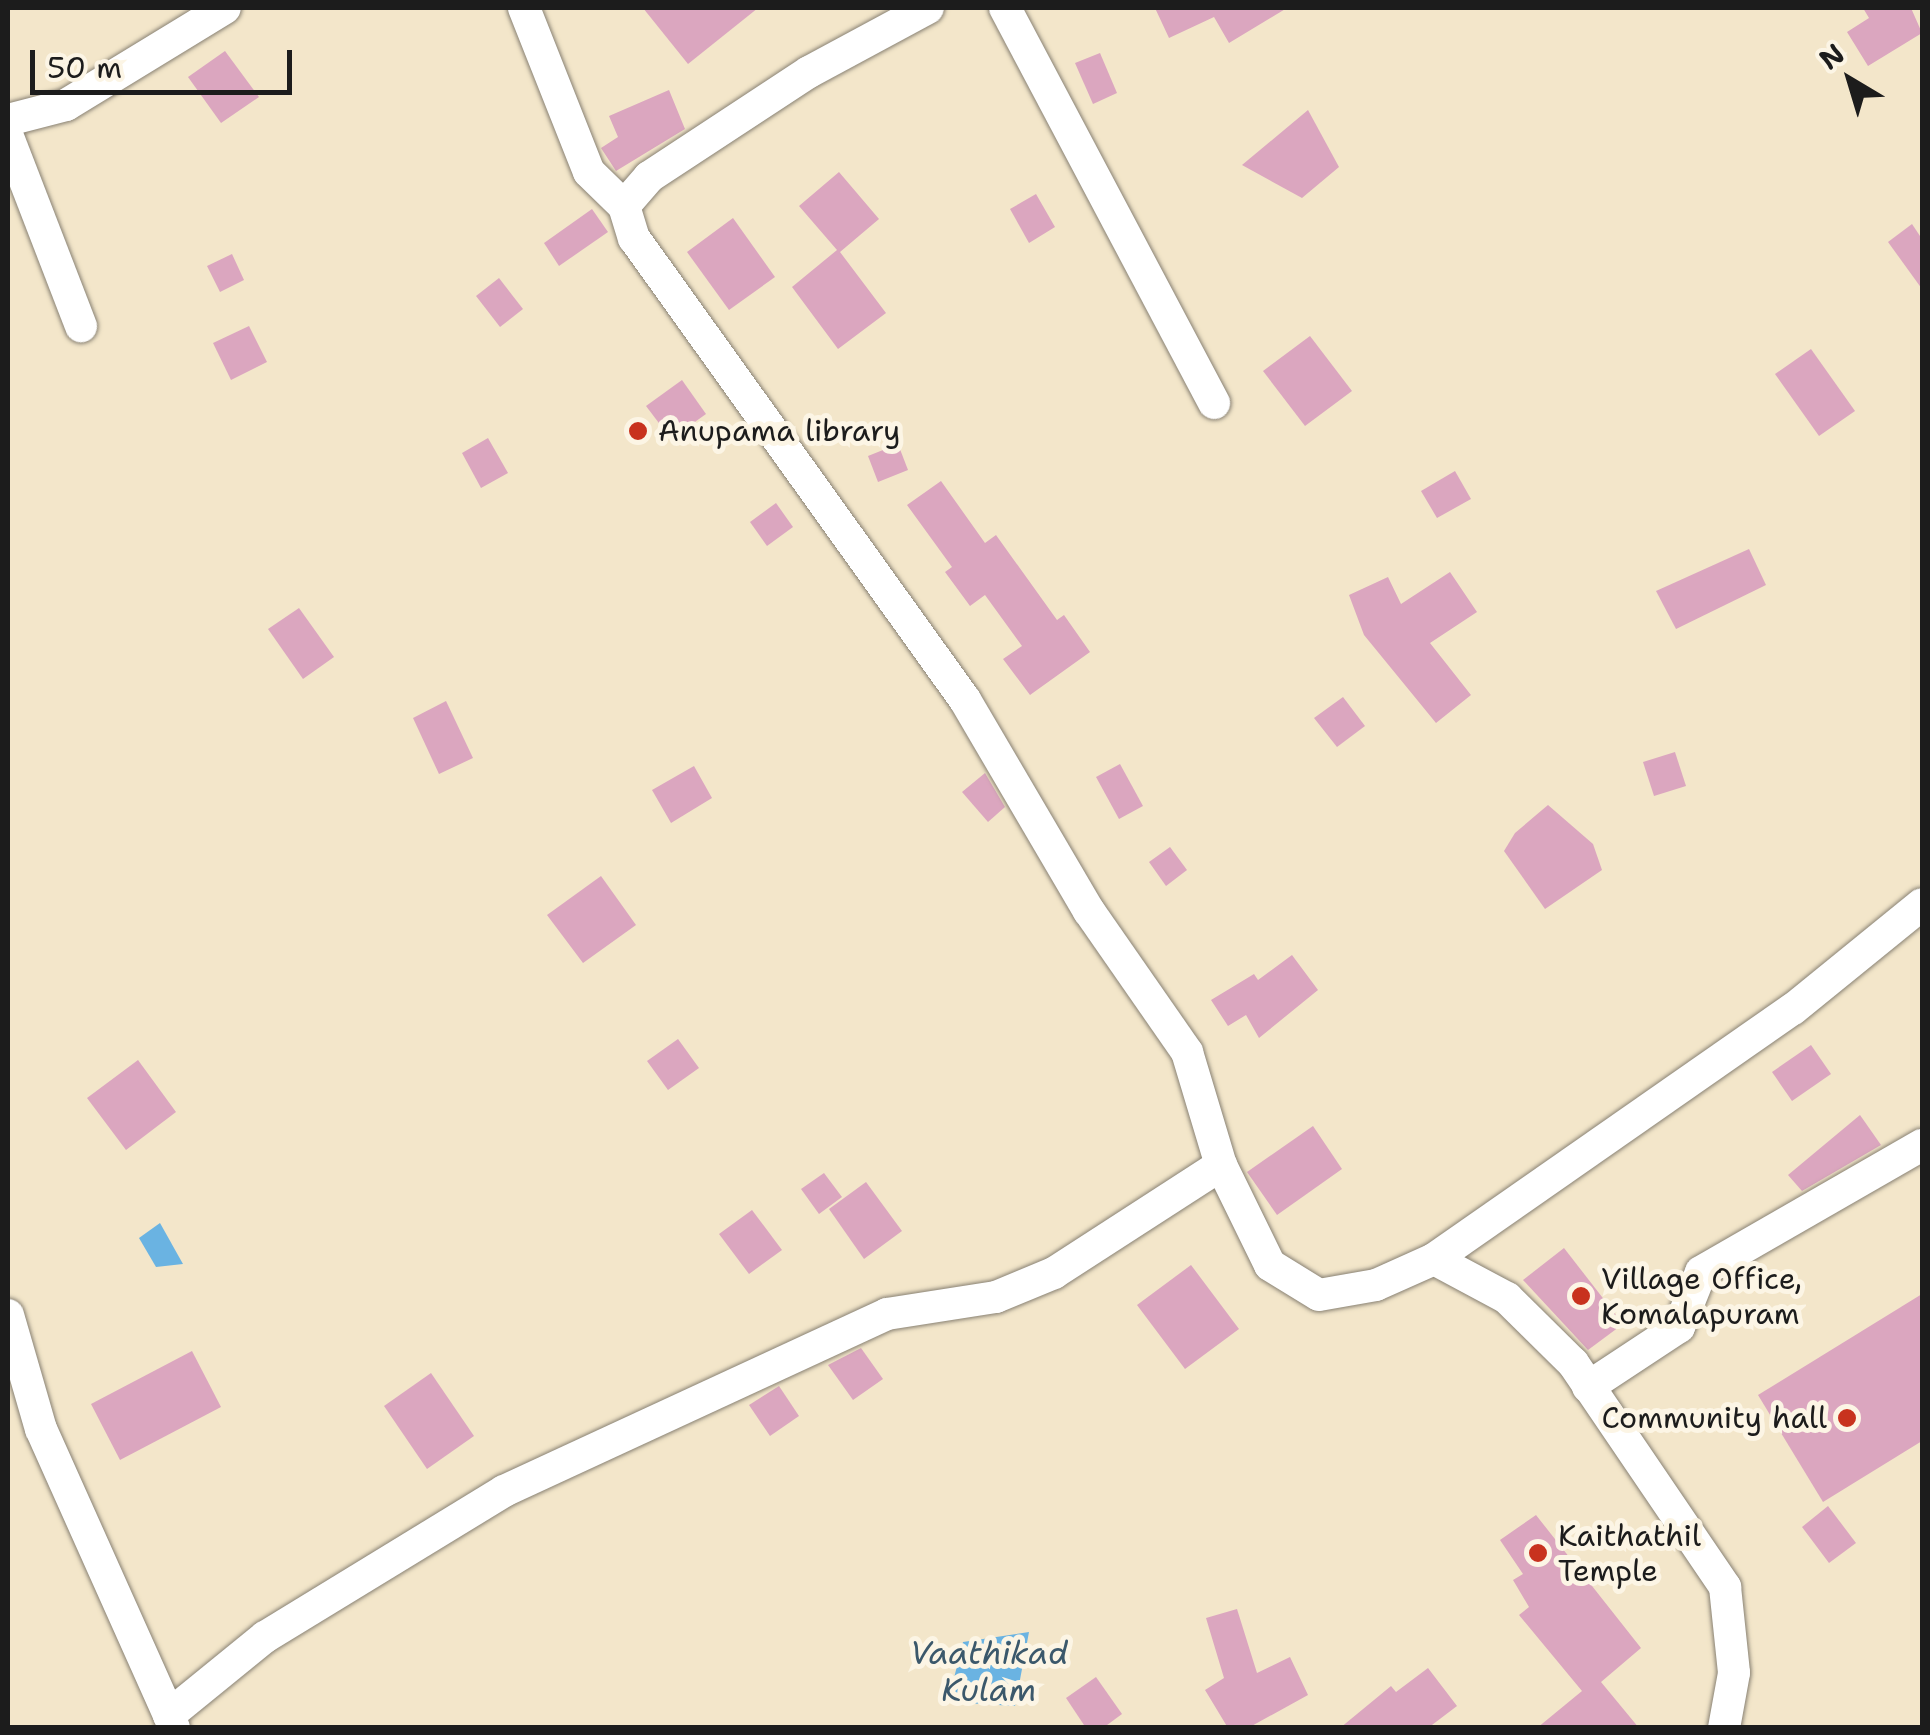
<!DOCTYPE html>
<html>
<head>
<meta charset="utf-8">
<style>
	body { margin:0 }
	#map { position:relative; width:1930px; height:1735px; overflow:hidden; background:#f3e6ca; font-family:"Shantell Sans",sans-serif }
	div>[style] { position:absolute }
	.water>* { inset:0; background:#6ab3e2 }
	.building>* { inset:0; background:#dba6bf }
	.roads { filter:drop-shadow(0 0 2px #888173) drop-shadow(0 0 2px #888173) }
	.minor>* { height:32px; margin:-16px; padding:0 16px; transform-origin:16px; border-radius:16px; background:#fff }
	.dots>* { width:28px; height:28px; translate:-50% -50%; box-sizing:border-box; border:5px solid #fcf5e5; border-radius:50% }
	span { translate:-50% -50%; white-space:nowrap; text-align:center; line-height:1.15; -webkit-text-stroke:10px #fcf5e5; paint-order:stroke }
	.poi-label { font-size:30px; color:#1c1c1c }
	.left { translate:0 -50%; text-align:left }
	.right { translate:-100% -50%; text-align:right }
	.water-label { font-size:32px; color:#3b586b; font-style:italic }
	.frame { position:absolute; inset:0; border:10px solid #1c1c1c; pointer-events:none }
	.north { position:absolute; left:1800px; top:30px; width:100px; height:100px; -webkit-text-stroke:8px #fcf5e5; paint-order:stroke; rotate:322deg; font-size:28px; font-weight:700; line-height:40px; text-align:center; color:#1c1c1c }
	.north::after { content:''; display:block; margin:auto; width:35px; height:45px; background:#1c1c1c; clip-path:polygon(50% 0,100% 100%,50% 72%,0 100%) }
	.scale { position:absolute; left:30px; top:50px; width:262px; height:45px; box-sizing:border-box; border:5px solid #1c1c1c; border-top:0; padding-left:12px; font-size:30px; line-height:35px; white-space:nowrap; color:#1c1c1c; -webkit-text-stroke:8px #fcf5e5; paint-order:stroke }
</style>
</head>
<body>
<div id="map">
	<div class="water">
		<div style="clip-path:polygon(160px 1223px,183px 1264px,156px 1267px,139px 1238px)"></div>
		<div style="clip-path:polygon(1029px 1632px,1015px 1706px,948px 1702px,963px 1642px)"></div>
	</div>
	<div class="building">
		<div style="clip-path:polygon(643px 8px,758px 8px,688px 64px)"></div>
		<div style="clip-path:polygon(1155px 8px,1287px 8px,1229px 43px,1214px 17px,1169px 38px)"></div>
		<div style="clip-path:polygon(1863px 8px,1911px 8px,1922px 33px,1868px 66px,1847px 32px,1869px 18px)"></div>
		<div style="clip-path:polygon(225px 51px,259px 97px,221px 123px,188px 77px)"></div>
		<div style="clip-path:polygon(1100px 53px,1117px 93px,1093px 104px,1075px 63px)"></div>
		<div style="clip-path:polygon(669px 90px,685px 129px,616px 171px,601px 148px,618px 137px,609px 116px)"></div>
		<div style="clip-path:polygon(1308px 110px,1339px 167px,1302px 198px,1242px 165px)"></div>
		<div style="clip-path:polygon(839px 172px,879px 219px,840px 252px,886px 313px,838px 349px,792px 287px,837px 250px,799px 206px)"></div>
		<div style="clip-path:polygon(1036px 194px,1055px 227px,1029px 243px,1010px 209px)"></div>
		<div style="clip-path:polygon(592px 209px,608px 232px,559px 266px,544px 243px)"></div>
		<div style="clip-path:polygon(733px 218px,775px 277px,729px 310px,687px 252px)"></div>
		<div style="clip-path:polygon(1912px 224px,1922px 239px,1922px 289px,1888px 242px)"></div>
		<div style="clip-path:polygon(232px 254px,244px 280px,220px 292px,207px 266px)"></div>
		<div style="clip-path:polygon(499px 278px,523px 309px,500px 327px,476px 296px)"></div>
		<div style="clip-path:polygon(249px 326px,267px 362px,231px 380px,213px 343px)"></div>
		<div style="clip-path:polygon(1310px 336px,1352px 391px,1305px 426px,1263px 371px)"></div>
		<div style="clip-path:polygon(1811px 349px,1855px 411px,1819px 436px,1775px 374px)"></div>
		<div style="clip-path:polygon(682px 380px,706px 414px,671px 439px,646px 406px)"></div>
		<div style="clip-path:polygon(488px 438px,508px 473px,481px 488px,462px 453px)"></div>
		<div style="clip-path:polygon(898px 444px,908px 470px,878px 482px,868px 456px)"></div>
		<div style="clip-path:polygon(1455px 471px,1471px 499px,1437px 518px,1421px 491px)"></div>
		<div style="clip-path:polygon(941px 481px,985px 543px,996px 535px,1057px 620px,1064px 615px,1090px 652px,1030px 695px,1003px 659px,1022px 646px,985px 595px,970px 606px,945px 572px,952px 567px,907px 505px)"></div>
		<div style="clip-path:polygon(776px 503px,793px 527px,767px 546px,750px 522px)"></div>
		<div style="clip-path:polygon(1749px 549px,1766px 585px,1676px 629px,1656px 591px)"></div>
		<div style="clip-path:polygon(1450px 572px,1477px 612px,1430px 643px,1471px 695px,1436px 723px,1364px 635px,1349px 595px,1388px 577px,1401px 604px)"></div>
		<div style="clip-path:polygon(299px 608px,334px 657px,303px 679px,268px 629px)"></div>
		<div style="clip-path:polygon(1343px 697px,1365px 726px,1337px 747px,1314px 718px)"></div>
		<div style="clip-path:polygon(446px 701px,473px 758px,439px 774px,413px 718px)"></div>
		<div style="clip-path:polygon(1675px 752px,1686px 786px,1654px 796px,1643px 762px)"></div>
		<div style="clip-path:polygon(1120px 764px,1143px 806px,1119px 819px,1096px 777px)"></div>
		<div style="clip-path:polygon(694px 766px,712px 798px,671px 823px,652px 790px)"></div>
		<div style="clip-path:polygon(985px 773px,1005px 807px,988px 822px,962px 792px)"></div>
		<div style="clip-path:polygon(1548px 805px,1593px 844px,1602px 870px,1545px 909px,1504px 851px,1515px 833px)"></div>
		<div style="clip-path:polygon(1170px 847px,1187px 870px,1166px 886px,1149px 862px)"></div>
		<div style="clip-path:polygon(601px 876px,636px 925px,583px 963px,547px 915px)"></div>
		<div style="clip-path:polygon(1292px 955px,1318px 990px,1259px 1038px,1246px 1015px,1228px 1026px,1211px 1000px,1254px 974px,1258px 980px)"></div>
		<div style="clip-path:polygon(678px 1039px,699px 1068px,668px 1090px,647px 1061px)"></div>
		<div style="clip-path:polygon(1811px 1045px,1831px 1074px,1792px 1101px,1772px 1072px)"></div>
		<div style="clip-path:polygon(138px 1060px,176px 1112px,126px 1150px,87px 1098px)"></div>
		<div style="clip-path:polygon(1860px 1115px,1881px 1145px,1802px 1191px,1788px 1175px)"></div>
		<div style="clip-path:polygon(1313px 1126px,1342px 1169px,1277px 1215px,1247px 1172px)"></div>
		<div style="clip-path:polygon(824px 1173px,842px 1197px,819px 1214px,801px 1189px)"></div>
		<div style="clip-path:polygon(866px 1182px,902px 1231px,864px 1259px,829px 1209px)"></div>
		<div style="clip-path:polygon(752px 1210px,782px 1250px,749px 1274px,719px 1234px)"></div>
		<div style="clip-path:polygon(1564px 1248px,1623px 1324px,1588px 1350px,1523px 1280px)"></div>
		<div style="clip-path:polygon(1191px 1265px,1239px 1329px,1185px 1369px,1137px 1305px)"></div>
		<div style="clip-path:polygon(1922px 1294px,1922px 1441px,1823px 1502px,1758px 1395px)"></div>
		<div style="clip-path:polygon(861px 1348px,883px 1379px,853px 1400px,828px 1365px)"></div>
		<div style="clip-path:polygon(192px 1351px,221px 1407px,120px 1460px,91px 1404px)"></div>
		<div style="clip-path:polygon(431px 1373px,474px 1436px,427px 1469px,384px 1406px)"></div>
		<div style="clip-path:polygon(779px 1386px,799px 1416px,770px 1436px,749px 1405px)"></div>
		<div style="clip-path:polygon(1828px 1506px,1856px 1543px,1829px 1563px,1802px 1527px)"></div>
		<div style="clip-path:polygon(1536px 1515px,1641px 1648px,1601px 1682px,1639px 1728px,1537px 1728px,1582px 1691px,1519px 1615px,1529px 1607px,1513px 1580px,1523px 1574px,1500px 1540px)"></div>
		<div style="clip-path:polygon(1237px 1609px,1257px 1673px,1290px 1657px,1308px 1695px,1248px 1728px,1228px 1728px,1205px 1690px,1224px 1678px,1206px 1618px)"></div>
		<div style="clip-path:polygon(1428px 1668px,1457px 1706px,1428px 1728px,1340px 1728px,1391px 1686px,1396px 1692px)"></div>
		<div style="clip-path:polygon(1096px 1677px,1122px 1714px,1103px 1728px,1086px 1728px,1066px 1698px)"></div>
	</div>
	<div class="roads">
		<div class="minor">
			<div style="left:524px;top:8px;width:176px;rotate:68.4deg"></div>
			<div style="left:589px;top:172px;width:49px;rotate:44.2deg"></div>
			<div style="left:624px;top:206px;width:34px;rotate:73deg"></div>
			<div style="left:634px;top:238px;width:568px;rotate:54.38deg"></div>
			<div style="left:965px;top:700px;width:245px;rotate:59.6deg"></div>
			<div style="left:1089px;top:911px;width:172px;rotate:55.2deg"></div>
			<div style="left:1187px;top:1052px;width:118px;rotate:73.3deg"></div>
			<div style="left:1221px;top:1165px;width:111px;rotate:63.9deg"></div>
			<div style="left:1270px;top:1265px;width:57px;rotate:31.5deg"></div>
			<div style="left:1319px;top:1295px;width:58px;rotate:-10deg"></div>
			<div style="left:1376px;top:1285px;width:64px;rotate:-24.1deg"></div>
			<div style="left:1434px;top:1259px;width:83px;rotate:28.1deg"></div>
			<div style="left:1507px;top:1298px;width:93px;rotate:44.6deg"></div>
			<div style="left:1573px;top:1363px;width:271px;rotate:55.8deg"></div>
			<div style="left:1725px;top:1587px;width:86px;rotate:84deg"></div>
			<div style="left:1734px;top:1673px;width:56px;rotate:100.3deg"></div>
			<div style="left:1005px;top:8px;width:447px;rotate:62.1deg"></div>
			<div style="left:8px;top:120px;width:60px;rotate:-14.5deg"></div>
			<div style="left:66px;top:105px;width:186px;rotate:-31.4deg"></div>
			<div style="left:8px;top:137px;width:203px;rotate:68.9deg"></div>
			<div style="left:624px;top:206px;width:38px;rotate:-49deg"></div>
			<div style="left:649px;top:177px;width:191px;rotate:-33.3deg"></div>
			<div style="left:809px;top:72px;width:135px;rotate:-28.3deg"></div>
			<div style="left:1434px;top:1259px;width:437px;rotate:-34.9deg"></div>
			<div style="left:1793px;top:1009px;width:166px;rotate:-39.1deg"></div>
			<div style="left:8px;top:1315px;width:119px;rotate:73.9deg"></div>
			<div style="left:41px;top:1429px;width:313px;rotate:65.9deg"></div>
			<div style="left:1588px;top:1387px;width:109px;rotate:-33.4deg"></div>
			<div style="left:1679px;top:1327px;width:59px;rotate:-68.2deg"></div>
			<div style="left:1701px;top:1272px;width:255px;rotate:-29.9deg"></div>
			<div style="left:174px;top:1728px;width:14px;rotate:-111deg"></div>
			<div style="left:169px;top:1715px;width:124px;rotate:-39.1deg"></div>
			<div style="left:265px;top:1637px;width:280px;rotate:-31.4deg"></div>
			<div style="left:504px;top:1491px;width:422px;rotate:-24.8deg"></div>
			<div style="left:887px;top:1314px;width:110px;rotate:-8.9deg"></div>
			<div style="left:996px;top:1297px;width:63px;rotate:-22.5deg"></div>
			<div style="left:1054px;top:1273px;width:199px;rotate:-32.9deg"></div>
		</div>
	</div>
	<div class="dots">
		<div style="left:638px;top:431px;background:#c8321e"></div>
		<div style="left:1581px;top:1296px;background:#c8321e"></div>
		<div style="left:1847px;top:1418px;background:#c8321e"></div>
		<div style="left:1538px;top:1553px;background:#c8321e"></div>
	</div>
	<div class="poi-label">
		<span class="left" style="left:658px;top:431px">Anupama library</span>
		<span class="left" style="left:1601px;top:1296px">Village Office,<br>Komalapuram</span>
		<span class="right" style="left:1827px;top:1418px">Community hall</span>
		<span class="left" style="left:1558px;top:1553px">Kaithathil<br>Temple</span>
	</div>
	<div class="water-label">
		<span style="left:989px;top:1672px">Vaathikad<br>Kulam</span>
	</div>
	<div class="frame"></div>
	<div class="north">N</div>
	<div class="scale">50 m</div>
</div>
</body>
</html>
